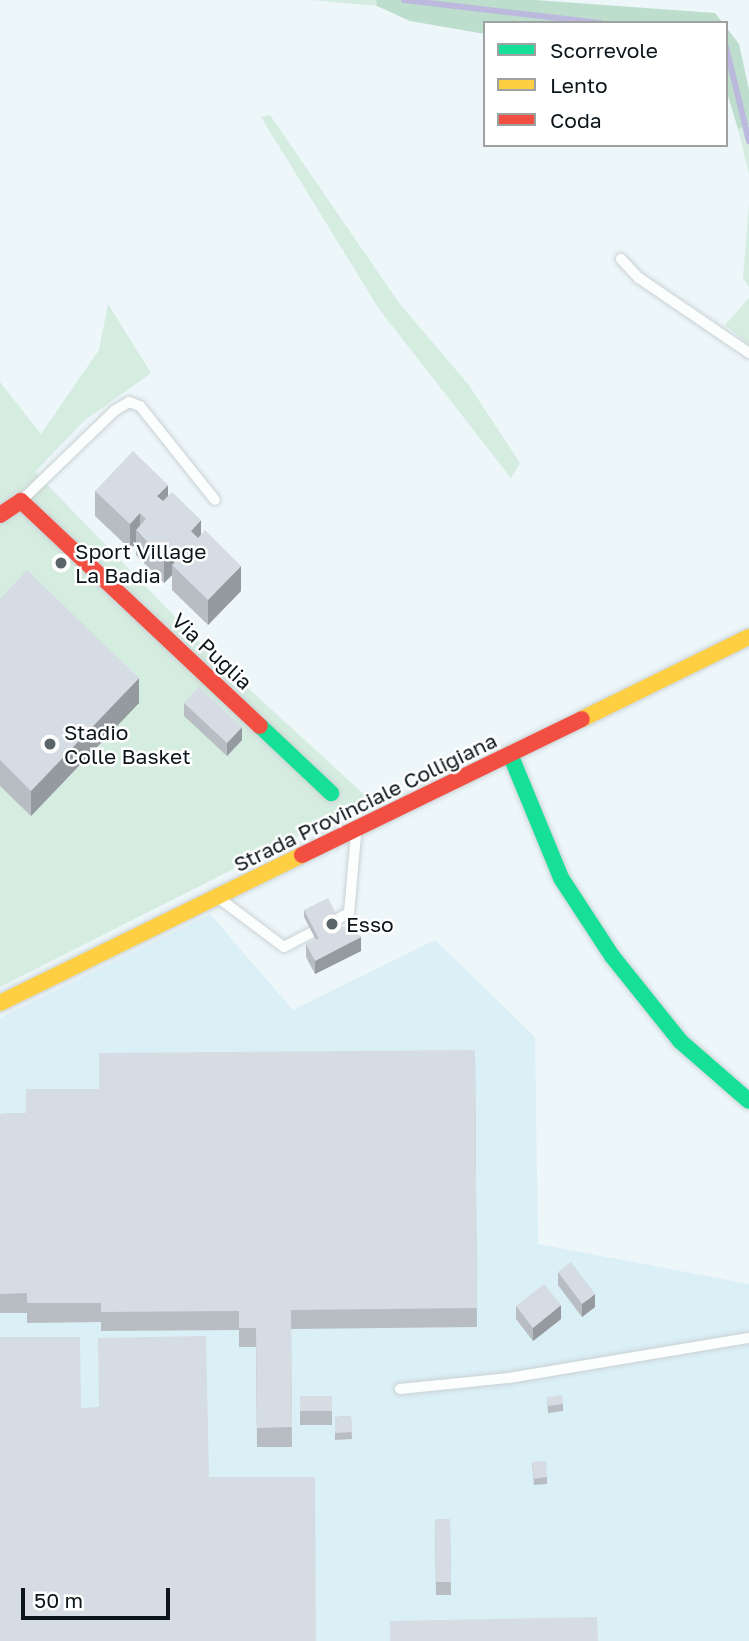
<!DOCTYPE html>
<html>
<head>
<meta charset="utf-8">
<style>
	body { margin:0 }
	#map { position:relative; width:749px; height:1641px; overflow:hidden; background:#edf6f9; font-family:"Golos Text",sans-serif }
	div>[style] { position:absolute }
	.built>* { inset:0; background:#dbeff6 }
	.green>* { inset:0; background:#d5ece0 }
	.forest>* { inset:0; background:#bddecc }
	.stream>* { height:6px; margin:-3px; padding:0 3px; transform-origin:3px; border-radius:3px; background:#bdb9de }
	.roads { filter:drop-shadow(0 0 2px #c9d2d5) drop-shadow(0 0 2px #c9d2d5) }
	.lane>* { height:10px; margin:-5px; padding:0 5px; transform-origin:5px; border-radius:5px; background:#fcfefe }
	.fast>* { height:16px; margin:-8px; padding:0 8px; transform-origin:8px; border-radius:8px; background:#16e098 }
	.slow>* { height:16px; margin:-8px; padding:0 8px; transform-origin:8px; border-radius:8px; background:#ffcf43 }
	.jam>* { height:16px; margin:-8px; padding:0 8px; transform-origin:8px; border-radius:8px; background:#f24e42 }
	.wall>* { inset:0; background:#b7bdc3 }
	.shaded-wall>* { inset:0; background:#959a9f }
	.building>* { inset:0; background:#d5dce3 }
	.dots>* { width:19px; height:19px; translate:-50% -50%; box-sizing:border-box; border:4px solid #fff; border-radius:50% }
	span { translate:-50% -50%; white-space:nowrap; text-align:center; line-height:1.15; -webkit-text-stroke:5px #fff; paint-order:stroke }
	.poi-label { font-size:21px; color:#0c161a }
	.left { translate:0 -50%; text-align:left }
	.street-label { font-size:21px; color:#0c161a }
	.legend { position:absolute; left:483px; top:21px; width:245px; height:126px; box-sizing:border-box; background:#fff; border:2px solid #9ea2a3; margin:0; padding:9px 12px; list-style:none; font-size:21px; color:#0c161a }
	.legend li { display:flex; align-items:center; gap:14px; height:35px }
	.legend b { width:35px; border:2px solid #9ea2a3 }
	.scale { position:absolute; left:21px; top:1588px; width:149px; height:32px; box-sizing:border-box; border:4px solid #0c161a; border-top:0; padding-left:9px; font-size:21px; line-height:24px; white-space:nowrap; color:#0c161a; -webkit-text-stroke:5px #fff; paint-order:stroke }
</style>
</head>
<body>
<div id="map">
	<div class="built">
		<div style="clip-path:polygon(210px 914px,293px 1010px,435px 940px,535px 1037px,538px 1244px,749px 1284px,749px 1641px,0 1641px,0 1018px)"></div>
	</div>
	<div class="green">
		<div style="clip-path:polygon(313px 0,376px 0,377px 6px)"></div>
		<div style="clip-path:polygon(270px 115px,399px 303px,468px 384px,520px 463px,511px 478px,379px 309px,261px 117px)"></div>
		<div style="clip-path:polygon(749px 125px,749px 174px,738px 129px)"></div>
		<div style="clip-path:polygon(749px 204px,749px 287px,743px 278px)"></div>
		<div style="clip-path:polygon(749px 298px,749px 345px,725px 325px)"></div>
		<div style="clip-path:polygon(108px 304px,151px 373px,85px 420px,35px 472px,210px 653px,370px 800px,0 987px,0 382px,41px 434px,99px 350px)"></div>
	</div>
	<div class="forest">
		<div style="clip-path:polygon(376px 0,535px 0,715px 13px,723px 23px,485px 23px,485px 34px,410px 21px,377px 6px)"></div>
		<div style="clip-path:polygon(726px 27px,739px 44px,749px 90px,749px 125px,738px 129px,726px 89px)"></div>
	</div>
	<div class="stream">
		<div style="left:404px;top:0;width:198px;rotate:6.7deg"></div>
		<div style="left:726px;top:47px;width:97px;rotate:76.3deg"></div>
	</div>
	<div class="roads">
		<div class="lane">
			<div style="left:621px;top:259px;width:26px;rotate:47deg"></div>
			<div style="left:639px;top:278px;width:133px;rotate:34.3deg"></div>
			<div style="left:23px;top:499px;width:127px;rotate:-44deg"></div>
			<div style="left:114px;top:411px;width:17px;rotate:-31deg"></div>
			<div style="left:129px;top:402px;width:12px;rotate:20deg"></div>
			<div style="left:140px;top:406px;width:120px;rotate:51.4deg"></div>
			<div style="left:220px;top:899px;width:80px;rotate:36.9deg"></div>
			<div style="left:284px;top:947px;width:73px;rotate:-27.6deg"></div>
			<div style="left:349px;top:913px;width:79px;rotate:-84.9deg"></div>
			<div style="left:400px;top:1389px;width:110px;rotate:-5.8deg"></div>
			<div style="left:509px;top:1378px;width:243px;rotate:-9.5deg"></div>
		</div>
		<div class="fast">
			<div style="left:260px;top:726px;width:98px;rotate:43.3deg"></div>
			<div style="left:510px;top:754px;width:134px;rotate:67.6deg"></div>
			<div style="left:561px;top:878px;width:93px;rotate:56.8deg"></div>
			<div style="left:612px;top:956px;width:109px;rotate:51.3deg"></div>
			<div style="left:680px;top:1041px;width:91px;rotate:41deg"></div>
		</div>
		<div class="slow">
			<div style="left:582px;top:719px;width:186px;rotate:-26.2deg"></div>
			<div style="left:0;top:1003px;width:336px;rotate:-26.1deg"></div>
		</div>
		<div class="jam">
			<div style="left:0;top:515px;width:25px;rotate:-34deg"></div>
			<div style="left:21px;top:501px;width:328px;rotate:43.3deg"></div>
			<div style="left:302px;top:855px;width:311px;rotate:-25.9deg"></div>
		</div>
	</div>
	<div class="wall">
		<div style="clip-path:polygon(95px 491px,168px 496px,201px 534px,241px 591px,208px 625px,172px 590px,172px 575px,164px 583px,136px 555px,136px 544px,130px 549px,95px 516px)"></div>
		<div style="clip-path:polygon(0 599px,139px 703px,31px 816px,0 786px)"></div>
		<div style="clip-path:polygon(184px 703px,242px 740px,227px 756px,184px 716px)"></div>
		<div style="clip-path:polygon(304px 910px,343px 928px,361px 951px,315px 974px,306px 957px,306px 944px,316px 940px,304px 917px)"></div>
		<div style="clip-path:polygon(475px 1050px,477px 1327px,291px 1329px,292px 1447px,257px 1447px,256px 1347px,239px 1347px,239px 1330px,101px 1331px,101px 1322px,27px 1323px,27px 1313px,0 1313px,0 1114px,26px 1113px)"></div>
		<div style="clip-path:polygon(558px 1272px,595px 1307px,582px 1317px,558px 1285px)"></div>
		<div style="clip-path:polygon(516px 1306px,561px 1319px,533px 1341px,516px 1319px)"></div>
		<div style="clip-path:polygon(300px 1396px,332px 1396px,332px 1425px,300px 1425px)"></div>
		<div style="clip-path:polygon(547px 1397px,563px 1404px,563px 1411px,548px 1413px)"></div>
		<div style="clip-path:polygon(351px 1416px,352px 1439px,335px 1440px,335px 1417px)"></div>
		<div style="clip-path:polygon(532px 1462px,547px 1477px,547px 1484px,534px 1485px)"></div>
		<div style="clip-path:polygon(435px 1519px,450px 1519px,451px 1595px,436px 1595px)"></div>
	</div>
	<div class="shaded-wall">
		<div style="clip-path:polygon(168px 485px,168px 510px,157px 496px)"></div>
		<div style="clip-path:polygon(140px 513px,140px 535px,136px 530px,136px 544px,130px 549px,130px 524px)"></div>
		<div style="clip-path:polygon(201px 520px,201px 545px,191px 531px)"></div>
		<div style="clip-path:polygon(174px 547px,174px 567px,172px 565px,172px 575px,164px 583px,164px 558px)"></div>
		<div style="clip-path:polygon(241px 566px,241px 591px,208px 625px,208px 600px)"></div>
		<div style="clip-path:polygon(139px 678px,139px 703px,31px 816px,31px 791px)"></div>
		<div style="clip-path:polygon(242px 727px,242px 740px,227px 756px,227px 743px)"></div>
		<div style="clip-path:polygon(361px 937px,361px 951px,315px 974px,315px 961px)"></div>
		<div style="clip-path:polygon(595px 1294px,595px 1307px,582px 1317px,582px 1304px)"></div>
		<div style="clip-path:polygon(561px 1305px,561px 1319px,533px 1341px,533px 1328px)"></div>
	</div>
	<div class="building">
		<div style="clip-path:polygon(133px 451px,168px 485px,157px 496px,163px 501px,172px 492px,201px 520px,191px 531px,198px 538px,205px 530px,241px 566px,208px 600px,172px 565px,182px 555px,174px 547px,164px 558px,136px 530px,146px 519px,140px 513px,130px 524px,95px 491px)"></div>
		<div style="clip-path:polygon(27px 570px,139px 678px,31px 791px,0 760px,0 599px)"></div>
		<div style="clip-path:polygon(199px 687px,242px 727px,227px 743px,184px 703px)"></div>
		<div style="clip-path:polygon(328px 898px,343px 928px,319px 939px,304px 910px)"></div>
		<div style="clip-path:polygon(353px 923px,361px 937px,315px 961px,306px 944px)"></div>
		<div style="clip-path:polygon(475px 1050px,477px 1308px,291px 1310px,292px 1427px,257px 1428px,256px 1328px,239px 1328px,239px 1311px,101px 1312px,101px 1303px,27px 1303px,27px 1293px,0 1294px,0 1114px,26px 1113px,26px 1089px,99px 1089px,99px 1053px)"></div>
		<div style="clip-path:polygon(571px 1262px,595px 1294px,582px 1304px,558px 1272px)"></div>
		<div style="clip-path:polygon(544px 1284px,561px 1305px,533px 1328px,516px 1306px)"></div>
		<div style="clip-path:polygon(206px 1336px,209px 1477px,315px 1477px,316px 1641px,0 1641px,0 1337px,80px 1337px,81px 1408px,99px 1407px,98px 1338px)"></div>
		<div style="clip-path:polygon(562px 1395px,563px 1404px,548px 1406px,547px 1397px)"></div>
		<div style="clip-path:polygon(300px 1396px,332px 1396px,332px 1411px,300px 1411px)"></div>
		<div style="clip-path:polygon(351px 1416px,352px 1432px,335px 1433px,335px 1417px)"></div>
		<div style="clip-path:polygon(546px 1461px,547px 1477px,534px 1479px,532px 1462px)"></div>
		<div style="clip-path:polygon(435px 1519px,450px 1519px,451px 1582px,436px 1582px)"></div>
		<div style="clip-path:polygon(597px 1617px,598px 1641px,390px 1641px,390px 1621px)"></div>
	</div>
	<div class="dots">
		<div style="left:61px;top:563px;background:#5b6468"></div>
		<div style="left:50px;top:744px;background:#5b6468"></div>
		<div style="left:332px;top:924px;background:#5b6468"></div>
	</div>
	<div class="poi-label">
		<span class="left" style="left:75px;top:563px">Sport Village<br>La Badia</span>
		<span class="left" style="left:64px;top:744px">Stadio<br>Colle Basket</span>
		<span class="left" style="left:346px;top:924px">Esso</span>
	</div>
	<div class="street-label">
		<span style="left:212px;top:651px;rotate:43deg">Via Puglia</span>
		<span style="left:365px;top:802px;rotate:-26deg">Strada Provinciale Colligiana</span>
	</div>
	<ul class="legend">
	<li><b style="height:9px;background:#16e098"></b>Scorrevole</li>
	<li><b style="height:9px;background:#ffcf43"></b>Lento</li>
	<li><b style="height:9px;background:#f24e42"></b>Coda</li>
	</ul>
	<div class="scale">50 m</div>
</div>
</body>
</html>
